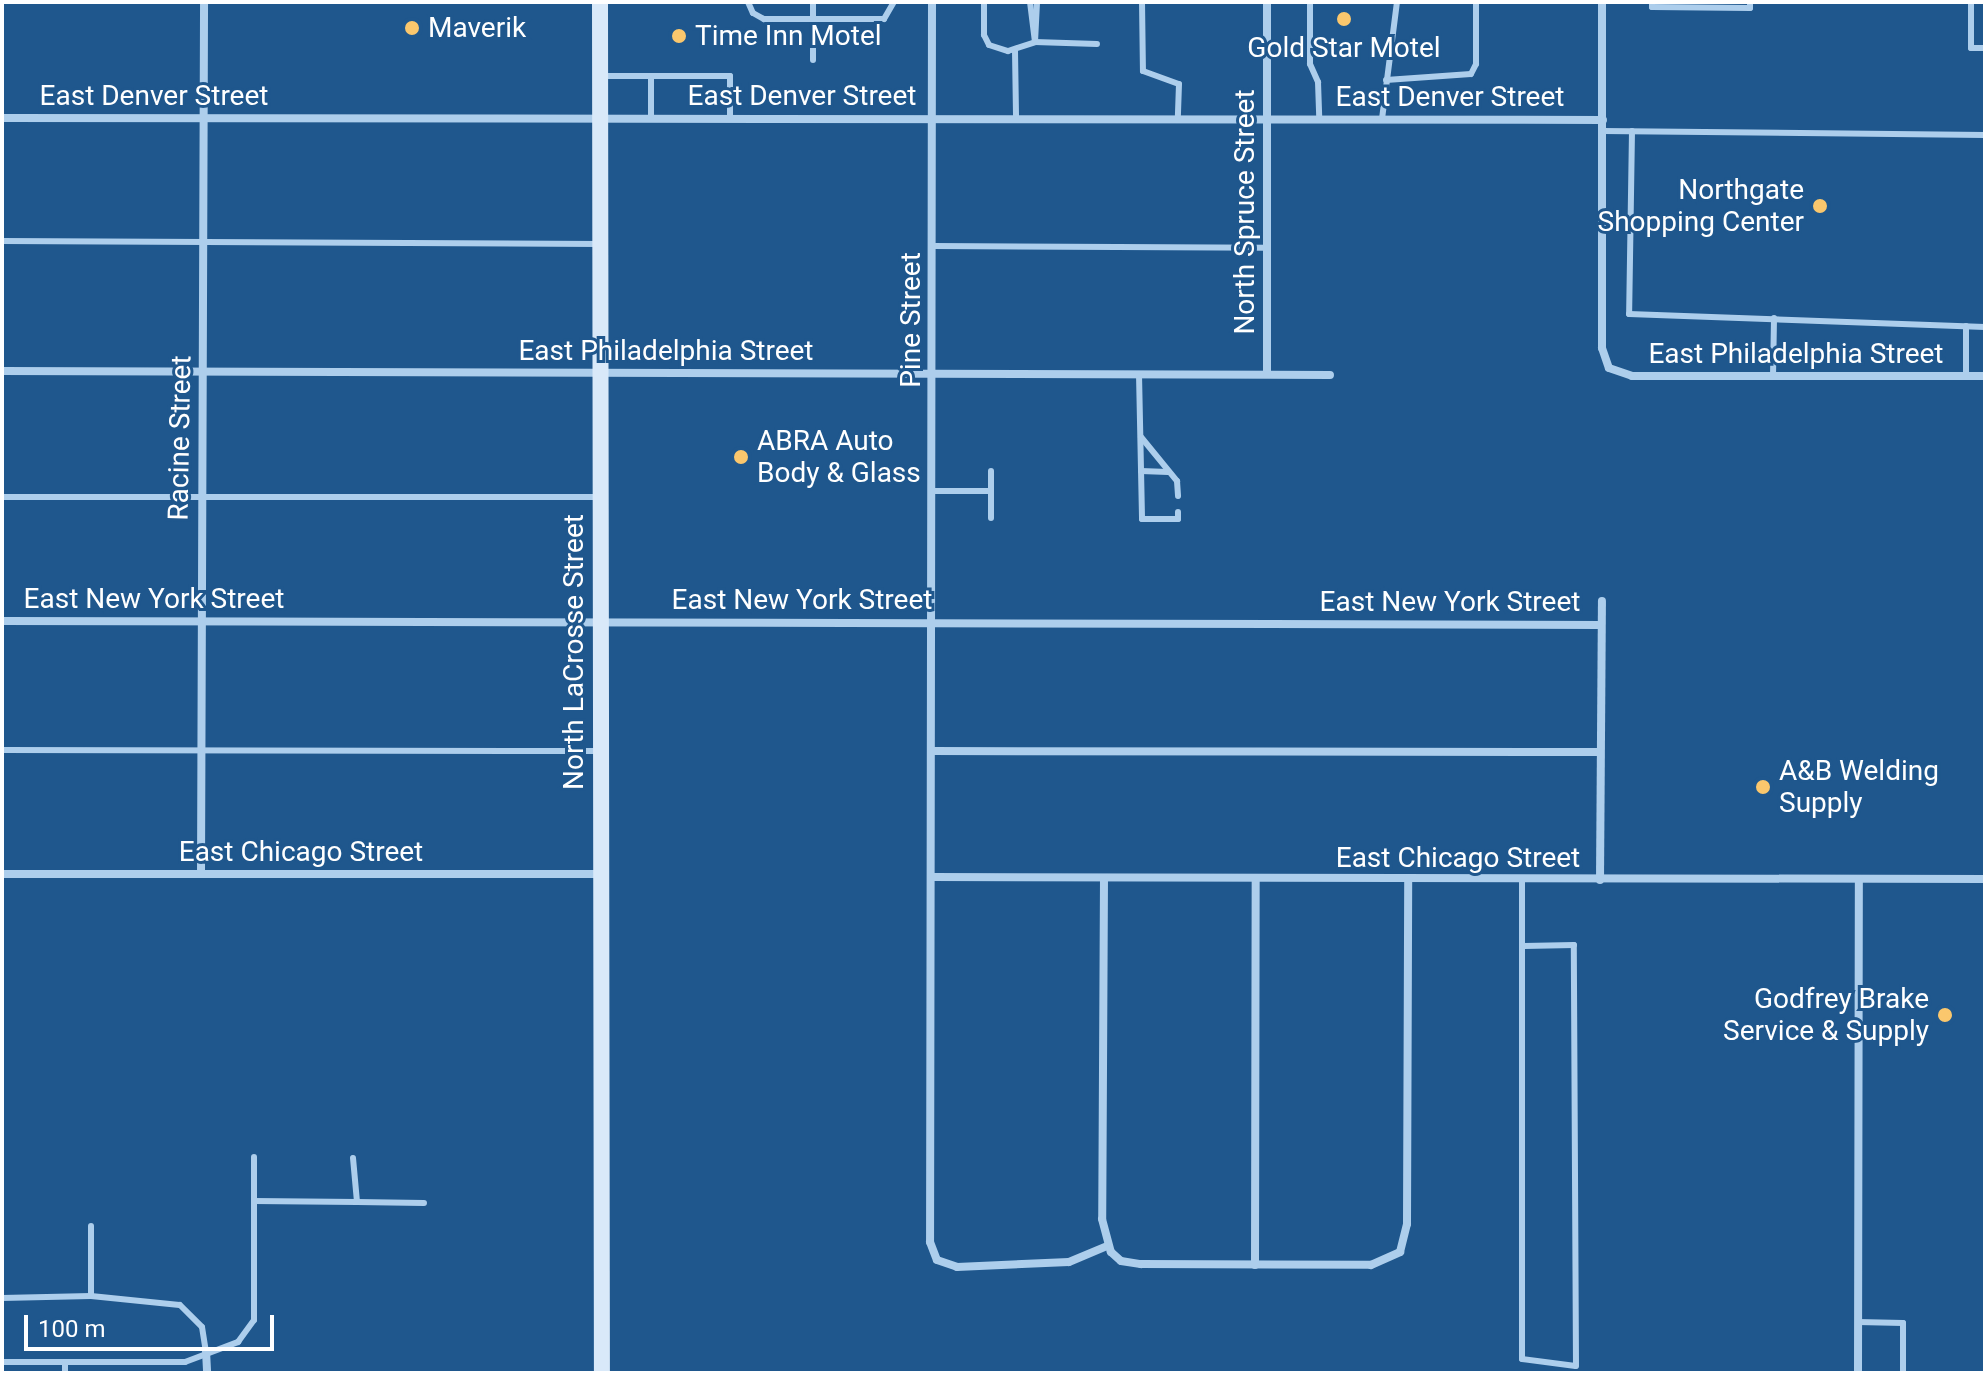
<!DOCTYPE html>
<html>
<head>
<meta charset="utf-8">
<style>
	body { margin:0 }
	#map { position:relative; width:1987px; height:1375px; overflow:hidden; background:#1f578d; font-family:Roboto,sans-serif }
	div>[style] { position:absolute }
	.service>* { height:6px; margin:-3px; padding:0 3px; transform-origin:3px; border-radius:3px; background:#adceec }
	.minor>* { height:8px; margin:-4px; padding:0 4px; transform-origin:4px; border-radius:4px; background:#adceec }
	.secondary>* { height:16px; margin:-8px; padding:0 8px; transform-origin:8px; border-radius:8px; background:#d9e9f9 }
	.dots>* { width:22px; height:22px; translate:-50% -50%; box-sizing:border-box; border:4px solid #1f578d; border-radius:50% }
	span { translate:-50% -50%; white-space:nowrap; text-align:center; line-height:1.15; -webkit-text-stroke:6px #1f578d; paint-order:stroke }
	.poi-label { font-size:28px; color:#fff }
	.left { translate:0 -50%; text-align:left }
	.right { translate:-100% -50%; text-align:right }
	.street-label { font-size:28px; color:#fff }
	.frame { position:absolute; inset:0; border:4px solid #fff; pointer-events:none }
	.scale { position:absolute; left:24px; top:1315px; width:250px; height:36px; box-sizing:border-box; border:4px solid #fff; border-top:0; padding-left:10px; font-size:24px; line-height:28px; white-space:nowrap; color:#fff; -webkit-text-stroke:6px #1f578d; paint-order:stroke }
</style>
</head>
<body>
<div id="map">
	<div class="service">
		<div style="left:748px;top:2px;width:12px;rotate:66deg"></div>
		<div style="left:753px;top:13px;width:13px;rotate:29deg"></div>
		<div style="left:764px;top:19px;width:120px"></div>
		<div style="left:884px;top:19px;width:20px;rotate:-60deg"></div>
		<div style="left:813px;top:2px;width:58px;rotate:90deg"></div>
		<div style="left:984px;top:2px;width:33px;rotate:90deg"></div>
		<div style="left:984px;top:35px;width:11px;rotate:63deg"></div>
		<div style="left:989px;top:45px;width:20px;rotate:18deg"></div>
		<div style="left:1008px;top:51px;width:28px;rotate:-18deg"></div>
		<div style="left:1035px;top:42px;width:40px;rotate:-87.1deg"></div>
		<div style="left:1030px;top:2px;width:40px;rotate:82.9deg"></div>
		<div style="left:1035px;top:42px;width:62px;rotate:1.8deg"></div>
		<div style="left:1142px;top:2px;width:69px;rotate:89.2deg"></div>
		<div style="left:1143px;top:71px;width:38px;rotate:20deg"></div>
		<div style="left:1179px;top:84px;width:34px;rotate:92deg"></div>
		<div style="left:1310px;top:2px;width:62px;rotate:90deg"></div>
		<div style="left:1310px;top:64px;width:20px;rotate:66deg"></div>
		<div style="left:1318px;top:82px;width:36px;rotate:88deg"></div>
		<div style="left:1652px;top:2px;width:5px;rotate:90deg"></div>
		<div style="left:1652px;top:7px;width:98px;rotate:0.6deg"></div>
		<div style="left:1750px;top:8px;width:6px;rotate:-90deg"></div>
		<div style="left:1971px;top:2px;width:46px;rotate:90deg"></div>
		<div style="left:1971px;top:48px;width:14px"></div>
		<div style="left:1015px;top:51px;width:67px;rotate:89.1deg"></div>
		<div style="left:603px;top:76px;width:127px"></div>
		<div style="left:730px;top:76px;width:42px;rotate:90deg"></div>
		<div style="left:651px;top:76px;width:42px;rotate:90deg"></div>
		<div style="left:1386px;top:80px;width:85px;rotate:-4deg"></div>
		<div style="left:1471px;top:74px;width:11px;rotate:-63deg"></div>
		<div style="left:1476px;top:64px;width:62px;rotate:-90deg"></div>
		<div style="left:1382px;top:119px;width:118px;rotate:-82.7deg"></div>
		<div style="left:1603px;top:131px;width:382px;rotate:0.6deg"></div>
		<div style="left:1632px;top:131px;width:183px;rotate:90.9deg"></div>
		<div style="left:1629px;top:314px;width:356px;rotate:2.1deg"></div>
		<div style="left:2px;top:241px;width:598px;rotate:0.29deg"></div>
		<div style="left:933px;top:246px;width:335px;rotate:0.3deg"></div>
		<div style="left:1139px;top:374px;width:145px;rotate:88.8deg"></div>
		<div style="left:1142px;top:519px;width:36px"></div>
		<div style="left:1178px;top:519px;width:7px;rotate:-90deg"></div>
		<div style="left:1773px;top:376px;width:58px;rotate:-89deg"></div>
		<div style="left:1966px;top:376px;width:50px;rotate:-90deg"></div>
		<div style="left:1141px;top:437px;width:57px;rotate:50.7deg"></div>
		<div style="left:1177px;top:481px;width:15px;rotate:86deg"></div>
		<div style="left:1141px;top:471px;width:27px;rotate:2deg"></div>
		<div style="left:933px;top:491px;width:58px"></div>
		<div style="left:2px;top:497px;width:596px"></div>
		<div style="left:991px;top:518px;width:47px;rotate:-90deg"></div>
		<div style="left:2px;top:750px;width:596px;rotate:0.1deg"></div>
		<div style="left:1522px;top:880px;width:479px;rotate:90deg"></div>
		<div style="left:1522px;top:1359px;width:54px;rotate:7.4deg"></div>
		<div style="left:1576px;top:1366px;width:421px;rotate:-90.3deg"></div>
		<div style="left:1574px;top:945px;width:52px;rotate:178.9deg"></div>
		<div style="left:353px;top:1158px;width:44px;rotate:84.8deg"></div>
		<div style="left:357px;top:1202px;width:67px;rotate:0.9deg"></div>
		<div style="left:254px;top:1201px;width:103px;rotate:0.6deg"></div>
		<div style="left:91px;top:1226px;width:70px;rotate:90deg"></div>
		<div style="left:2px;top:1298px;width:89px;rotate:-1.3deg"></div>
		<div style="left:91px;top:1296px;width:89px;rotate:5.8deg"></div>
		<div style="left:180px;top:1305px;width:31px;rotate:45deg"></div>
		<div style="left:202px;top:1327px;width:24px;rotate:81deg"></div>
		<div style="left:1858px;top:1322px;width:45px;rotate:1.3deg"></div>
		<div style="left:1903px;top:1323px;width:50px;rotate:90deg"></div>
		<div style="left:2px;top:1362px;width:63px"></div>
		<div style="left:65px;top:1373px;width:11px;rotate:-90deg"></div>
		<div style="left:65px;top:1362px;width:120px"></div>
		<div style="left:185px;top:1362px;width:57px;rotate:-20.7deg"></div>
		<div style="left:238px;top:1342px;width:27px;rotate:-54deg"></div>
		<div style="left:254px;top:1320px;width:163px;rotate:-90deg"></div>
	</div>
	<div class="minor">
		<div style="left:932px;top:2px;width:1240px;rotate:90.09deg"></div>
		<div style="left:930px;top:1242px;width:19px;rotate:69deg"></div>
		<div style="left:937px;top:1260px;width:21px;rotate:19deg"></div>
		<div style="left:957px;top:1267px;width:112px;rotate:-2.6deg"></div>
		<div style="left:1069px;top:1262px;width:41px;rotate:-22.8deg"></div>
		<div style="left:1602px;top:2px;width:346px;rotate:90deg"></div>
		<div style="left:1602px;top:348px;width:21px;rotate:71deg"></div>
		<div style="left:1609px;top:368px;width:24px;rotate:19deg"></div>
		<div style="left:1632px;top:376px;width:353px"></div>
		<div style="left:2px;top:118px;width:1601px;rotate:0.07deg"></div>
		<div style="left:2px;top:371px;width:1328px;rotate:0.17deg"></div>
		<div style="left:1267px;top:374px;width:372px;rotate:-90deg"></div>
		<div style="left:2px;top:621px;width:1599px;rotate:0.14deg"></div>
		<div style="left:932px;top:751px;width:668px;rotate:0.09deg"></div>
		<div style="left:2px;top:874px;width:598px"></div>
		<div style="left:201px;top:874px;width:872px;rotate:-89.8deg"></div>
		<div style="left:932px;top:877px;width:1053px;rotate:0.11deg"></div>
		<div style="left:1104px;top:878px;width:341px;rotate:90.3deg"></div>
		<div style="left:1102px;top:1219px;width:34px;rotate:75deg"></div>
		<div style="left:1111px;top:1252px;width:13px;rotate:42deg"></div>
		<div style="left:1121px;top:1261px;width:20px;rotate:9deg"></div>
		<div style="left:1141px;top:1264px;width:230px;rotate:0.2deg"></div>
		<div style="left:1371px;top:1265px;width:32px;rotate:-24deg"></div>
		<div style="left:1400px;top:1252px;width:29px;rotate:-76deg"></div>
		<div style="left:1407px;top:1224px;width:345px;rotate:-89.8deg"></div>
		<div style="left:1600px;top:880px;width:279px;rotate:-89.6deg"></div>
		<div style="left:1255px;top:1265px;width:386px;rotate:-89.9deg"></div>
		<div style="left:206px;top:1351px;width:22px;rotate:87deg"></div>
		<div style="left:1858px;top:1373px;width:494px;rotate:-89.9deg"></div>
	</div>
	<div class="secondary">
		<div style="left:600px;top:2px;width:1371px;rotate:89.92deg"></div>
	</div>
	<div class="dots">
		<div style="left:1344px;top:19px;background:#fac76d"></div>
		<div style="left:412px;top:28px;background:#fac76d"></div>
		<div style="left:679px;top:36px;background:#fac76d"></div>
		<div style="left:1820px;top:206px;background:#fac76d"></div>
		<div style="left:741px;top:457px;background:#fac76d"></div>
		<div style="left:1763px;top:787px;background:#fac76d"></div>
		<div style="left:1945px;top:1015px;background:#fac76d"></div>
	</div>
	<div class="poi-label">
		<span class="left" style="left:428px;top:28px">Maverik</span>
		<span class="left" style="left:695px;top:36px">Time Inn Motel</span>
		<span style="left:1344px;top:48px">Gold Star Motel</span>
		<span class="right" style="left:1804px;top:206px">Northgate<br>Shopping Center</span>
		<span class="left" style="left:757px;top:457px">ABRA Auto<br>Body &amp; Glass</span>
		<span class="left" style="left:1779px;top:787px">A&amp;B Welding<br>Supply</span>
		<span class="right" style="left:1929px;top:1015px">Godfrey Brake<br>Service &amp; Supply</span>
	</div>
	<div class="street-label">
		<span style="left:154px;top:96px">East Denver Street</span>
		<span style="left:802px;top:96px">East Denver Street</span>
		<span style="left:1450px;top:97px">East Denver Street</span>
		<span style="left:1245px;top:212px;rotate:-90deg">North Spruce Street</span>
		<span style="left:911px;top:320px;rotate:-90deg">Pine Street</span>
		<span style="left:666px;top:351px">East Philadelphia Street</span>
		<span style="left:1796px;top:354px">East Philadelphia Street</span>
		<span style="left:180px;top:438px;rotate:-89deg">Racine Street</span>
		<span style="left:154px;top:599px">East New York Street</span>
		<span style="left:802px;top:600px">East New York Street</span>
		<span style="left:1450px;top:602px">East New York Street</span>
		<span style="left:574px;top:652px;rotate:-90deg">North LaCrosse Street</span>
		<span style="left:301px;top:852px">East Chicago Street</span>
		<span style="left:1458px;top:858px">East Chicago Street</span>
	</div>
	<div class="frame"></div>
	<div class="scale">100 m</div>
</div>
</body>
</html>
